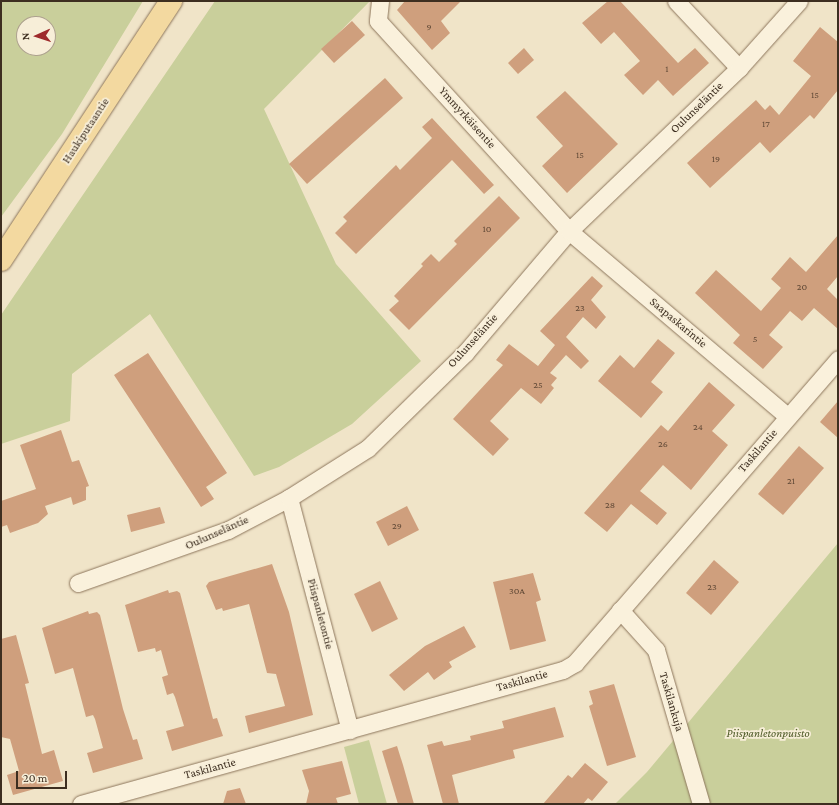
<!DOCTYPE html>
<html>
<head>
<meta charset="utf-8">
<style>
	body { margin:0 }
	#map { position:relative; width:839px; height:805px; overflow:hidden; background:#f0e4c8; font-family:"Crimson Pro",serif }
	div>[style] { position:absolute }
	.green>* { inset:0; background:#c9cf9b }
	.building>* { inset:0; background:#cf9f7d }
	.roads { filter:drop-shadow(0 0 1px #8d765c) drop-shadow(0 0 1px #8d765c) }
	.minor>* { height:17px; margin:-8.5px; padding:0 8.5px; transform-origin:8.5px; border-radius:8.5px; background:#faf1dc }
	.major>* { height:22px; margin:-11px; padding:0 11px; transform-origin:11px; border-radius:11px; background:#f3d9a0 }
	span { translate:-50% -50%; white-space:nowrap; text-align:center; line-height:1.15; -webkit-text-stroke:3.5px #f7eed8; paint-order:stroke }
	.number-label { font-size:10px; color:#624a37 }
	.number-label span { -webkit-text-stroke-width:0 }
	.street-label { font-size:12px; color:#3d2e20 }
	.park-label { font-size:12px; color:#4d5a26; font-style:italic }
	.frame { position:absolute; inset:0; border:2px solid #3d2e20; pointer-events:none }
	.north { position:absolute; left:16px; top:16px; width:40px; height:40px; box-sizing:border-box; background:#f7eed8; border:1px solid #ada18e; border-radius:50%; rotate:267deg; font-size:11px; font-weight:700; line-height:16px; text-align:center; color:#3d2e20 }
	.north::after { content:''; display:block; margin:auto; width:14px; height:18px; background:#9e2a2b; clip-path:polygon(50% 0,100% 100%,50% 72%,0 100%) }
	.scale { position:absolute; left:16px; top:771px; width:51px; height:18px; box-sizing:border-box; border:2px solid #3d2e20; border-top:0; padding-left:5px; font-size:12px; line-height:14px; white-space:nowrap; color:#3d2e20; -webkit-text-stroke:3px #f7eed8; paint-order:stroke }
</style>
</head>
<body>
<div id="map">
	<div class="green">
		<div style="clip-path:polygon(evenodd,1px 1px,143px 1px,62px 134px,1px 217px,1px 1px,24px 24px,48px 24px,48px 48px,24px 48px,24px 24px)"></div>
		<div style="clip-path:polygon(215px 1px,370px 1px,264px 109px,336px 264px,421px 361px,352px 424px,279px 467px,254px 476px,150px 314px,72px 374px,70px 421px,1px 444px,1px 315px)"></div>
		<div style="clip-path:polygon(838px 543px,838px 804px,615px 804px,647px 772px)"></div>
		<div style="clip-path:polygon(369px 740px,387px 804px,359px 804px,344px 747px)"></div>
	</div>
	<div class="building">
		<div style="clip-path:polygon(405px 1px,461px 1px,441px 21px,450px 33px,432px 50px,397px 10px)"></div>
		<div style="clip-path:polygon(608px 1px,620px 1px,678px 63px,695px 48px,709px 63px,673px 96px,658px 80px,643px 95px,624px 75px,640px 61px,614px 32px,601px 44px,582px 23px)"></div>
		<div style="clip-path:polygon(352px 21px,365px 35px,334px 63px,321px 49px)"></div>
		<div style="clip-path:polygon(820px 27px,838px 42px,838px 90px,814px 119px,810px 115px,770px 153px,760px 142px,710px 188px,687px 163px,756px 100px,765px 110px,770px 105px,779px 115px,811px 76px,793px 61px)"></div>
		<div style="clip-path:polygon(524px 48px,534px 60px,518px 74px,508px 63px)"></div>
		<div style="clip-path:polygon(385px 78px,403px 98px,307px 184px,289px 164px)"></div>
		<div style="clip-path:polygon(565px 91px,618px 144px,567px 193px,542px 166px,563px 146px,536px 117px)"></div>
		<div style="clip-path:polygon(432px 118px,494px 185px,484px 194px,452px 160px,356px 254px,335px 233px,347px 221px,343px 217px,396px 165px,400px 170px,432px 138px,422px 127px)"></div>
		<div style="clip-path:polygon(499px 196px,520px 218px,409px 330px,389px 310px,399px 301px,394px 296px,423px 266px,421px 264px,431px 254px,439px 262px,457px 244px,454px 241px)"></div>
		<div style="clip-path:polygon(838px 235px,838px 276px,827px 289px,838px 300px,838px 329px,814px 308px,802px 321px,790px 311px,769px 335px,783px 347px,763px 369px,733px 343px,740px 335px,695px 293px,716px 270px,761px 311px,781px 288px,771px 279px,790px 257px,806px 272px)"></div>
		<div style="clip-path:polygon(592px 276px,603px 286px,591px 300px,606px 317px,596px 329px,583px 317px,566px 337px,589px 361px,581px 369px,566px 355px,550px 373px,557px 378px,551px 385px,554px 388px,541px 404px,521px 388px,490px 421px,509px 439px,493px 456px,453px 419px,503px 365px,496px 360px,509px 344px,538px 366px,555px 345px,540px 331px)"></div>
		<div style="clip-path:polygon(658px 339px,675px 353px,651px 382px,663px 392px,641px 418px,598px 381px,620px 355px,634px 368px)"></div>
		<div style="clip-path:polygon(148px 353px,227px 473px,206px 487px,214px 499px,201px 507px,114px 375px)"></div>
		<div style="clip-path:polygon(709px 382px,735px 405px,712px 431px,728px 445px,691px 490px,663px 465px,640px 491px,667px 513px,657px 525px,631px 504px,607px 532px,584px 513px,661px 425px,668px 431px)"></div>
		<div style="clip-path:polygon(838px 401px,838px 438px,820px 422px)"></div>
		<div style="clip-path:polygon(61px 430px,72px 462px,79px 460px,89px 486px,86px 487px,86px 500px,73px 505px,71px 497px,45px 506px,48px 514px,38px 523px,10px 533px,7px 525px,1px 527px,1px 501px,36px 489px,20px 445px)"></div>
		<div style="clip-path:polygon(799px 446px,824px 468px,783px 515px,758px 494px)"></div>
		<div style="clip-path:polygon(407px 506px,419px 530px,388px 546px,376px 522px)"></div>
		<div style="clip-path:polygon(160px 507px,165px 523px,131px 532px,127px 515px)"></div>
		<div style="clip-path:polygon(714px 560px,739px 582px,711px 615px,686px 593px)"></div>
		<div style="clip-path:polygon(272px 564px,289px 612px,313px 715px,249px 733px,245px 716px,285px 706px,276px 674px,267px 673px,249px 604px,223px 611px,222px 608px,216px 610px,206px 586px,209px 582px)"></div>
		<div style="clip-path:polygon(533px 573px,541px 600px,536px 602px,546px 641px,510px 650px,493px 582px)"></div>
		<div style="clip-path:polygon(380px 581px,398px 619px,372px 632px,354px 594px)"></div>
		<div style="clip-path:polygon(168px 590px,169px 593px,177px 591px,180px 593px,213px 719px,217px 718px,223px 736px,172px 751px,166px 731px,184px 726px,175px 697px,173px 693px,167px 695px,162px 677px,168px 675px,161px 650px,156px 652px,155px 648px,138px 652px,125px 605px)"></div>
		<div style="clip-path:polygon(88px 611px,89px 614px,97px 612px,100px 615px,123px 709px,133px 740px,137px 739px,143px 759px,93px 773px,87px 753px,103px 748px,95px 719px,93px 715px,86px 717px,73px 668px,55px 674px,42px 628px)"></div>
		<div style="clip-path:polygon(464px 626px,476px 647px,449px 662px,452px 667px,434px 680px,428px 672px,404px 691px,389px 675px,425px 646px)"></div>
		<div style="clip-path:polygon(16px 635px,29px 683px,25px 684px,42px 754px,54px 750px,63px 781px,13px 795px,7px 775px,19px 771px,10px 739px,1px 737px,1px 639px)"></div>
		<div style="clip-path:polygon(614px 684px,636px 757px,607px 766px,589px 706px,593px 704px,589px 691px)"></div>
		<div style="clip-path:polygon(555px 707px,564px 737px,513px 750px,515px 758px,452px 775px,459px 804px,443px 804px,427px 745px,442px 741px,444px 746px,471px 740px,470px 736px,504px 728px,502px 721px)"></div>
		<div style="clip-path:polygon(397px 746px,403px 765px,414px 804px,398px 804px,382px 751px)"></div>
		<div style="clip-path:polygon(342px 761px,351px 794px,336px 798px,338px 804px,306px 804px,309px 791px,302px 770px)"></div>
		<div style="clip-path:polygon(585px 763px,608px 782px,592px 801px,588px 798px,583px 804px,543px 804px,568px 775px,572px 778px)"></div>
		<div style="clip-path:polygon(240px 788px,246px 804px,223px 804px,227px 791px)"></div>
	</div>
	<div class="roads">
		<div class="minor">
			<div style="left:380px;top:1px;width:20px;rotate:96deg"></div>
			<div style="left:378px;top:21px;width:284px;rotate:47.7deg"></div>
			<div style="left:569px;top:231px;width:286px;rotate:40.3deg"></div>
			<div style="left:676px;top:1px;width:92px;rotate:46.8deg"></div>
			<div style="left:289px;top:498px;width:240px;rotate:75.3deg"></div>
			<div style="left:78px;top:583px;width:159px;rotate:-19.5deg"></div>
			<div style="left:228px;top:530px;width:69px;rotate:-27.7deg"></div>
			<div style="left:289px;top:498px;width:93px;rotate:-32.3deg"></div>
			<div style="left:368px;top:448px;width:136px;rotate:-44.4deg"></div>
			<div style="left:465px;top:353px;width:160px;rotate:-49.6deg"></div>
			<div style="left:569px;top:231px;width:236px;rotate:-43.8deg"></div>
			<div style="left:739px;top:68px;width:90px;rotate:-48.2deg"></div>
			<div style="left:620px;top:610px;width:54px;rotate:48deg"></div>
			<div style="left:656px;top:650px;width:160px;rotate:73.7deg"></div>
			<div style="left:81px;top:804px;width:500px;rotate:-15.54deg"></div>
			<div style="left:563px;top:670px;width:14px;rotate:-30deg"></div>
			<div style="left:575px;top:663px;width:402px;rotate:-49.1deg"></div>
		</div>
		<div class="major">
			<div style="left:1px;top:260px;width:310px;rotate:-56.7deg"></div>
		</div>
	</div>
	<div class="number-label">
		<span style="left:429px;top:27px">9</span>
		<span style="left:667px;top:69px">1</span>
		<span style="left:815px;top:95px">15</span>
		<span style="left:766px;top:124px">17</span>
		<span style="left:580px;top:155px">15</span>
		<span style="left:716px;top:159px">19</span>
		<span style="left:487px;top:229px">10</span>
		<span style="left:802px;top:287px">20</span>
		<span style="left:580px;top:308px">23</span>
		<span style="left:755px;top:339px">5</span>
		<span style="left:538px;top:385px">25</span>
		<span style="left:698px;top:427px">24</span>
		<span style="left:663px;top:444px">26</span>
		<span style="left:791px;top:481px">21</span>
		<span style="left:610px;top:505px">28</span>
		<span style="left:397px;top:526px">29</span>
		<span style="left:712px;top:587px">23</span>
		<span style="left:517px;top:591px">30A</span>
	</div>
	<div class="street-label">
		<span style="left:697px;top:108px;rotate:-44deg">Oulunseläntie</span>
		<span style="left:467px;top:118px;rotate:48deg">Ymmyrkäisentie</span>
		<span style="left:86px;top:131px;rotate:-57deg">Haukiputaantie</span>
		<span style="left:678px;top:323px;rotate:40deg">Saapaskarintie</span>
		<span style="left:473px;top:341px;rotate:-48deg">Oulunseläntie</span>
		<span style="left:758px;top:451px;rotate:-49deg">Taskilantie</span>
		<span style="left:217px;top:533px;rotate:-24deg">Oulunseläntie</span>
		<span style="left:320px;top:614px;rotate:75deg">Piispanletontie</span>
		<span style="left:522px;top:681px;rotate:-16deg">Taskilantie</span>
		<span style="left:671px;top:702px;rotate:74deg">Taskilankuja</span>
		<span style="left:210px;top:769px;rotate:-15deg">Taskilantie</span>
	</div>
	<div class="park-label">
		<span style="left:768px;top:734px">Piispanletonpuisto</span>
	</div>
	<div class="frame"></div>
	<div class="north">N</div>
	<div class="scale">20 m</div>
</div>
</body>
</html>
